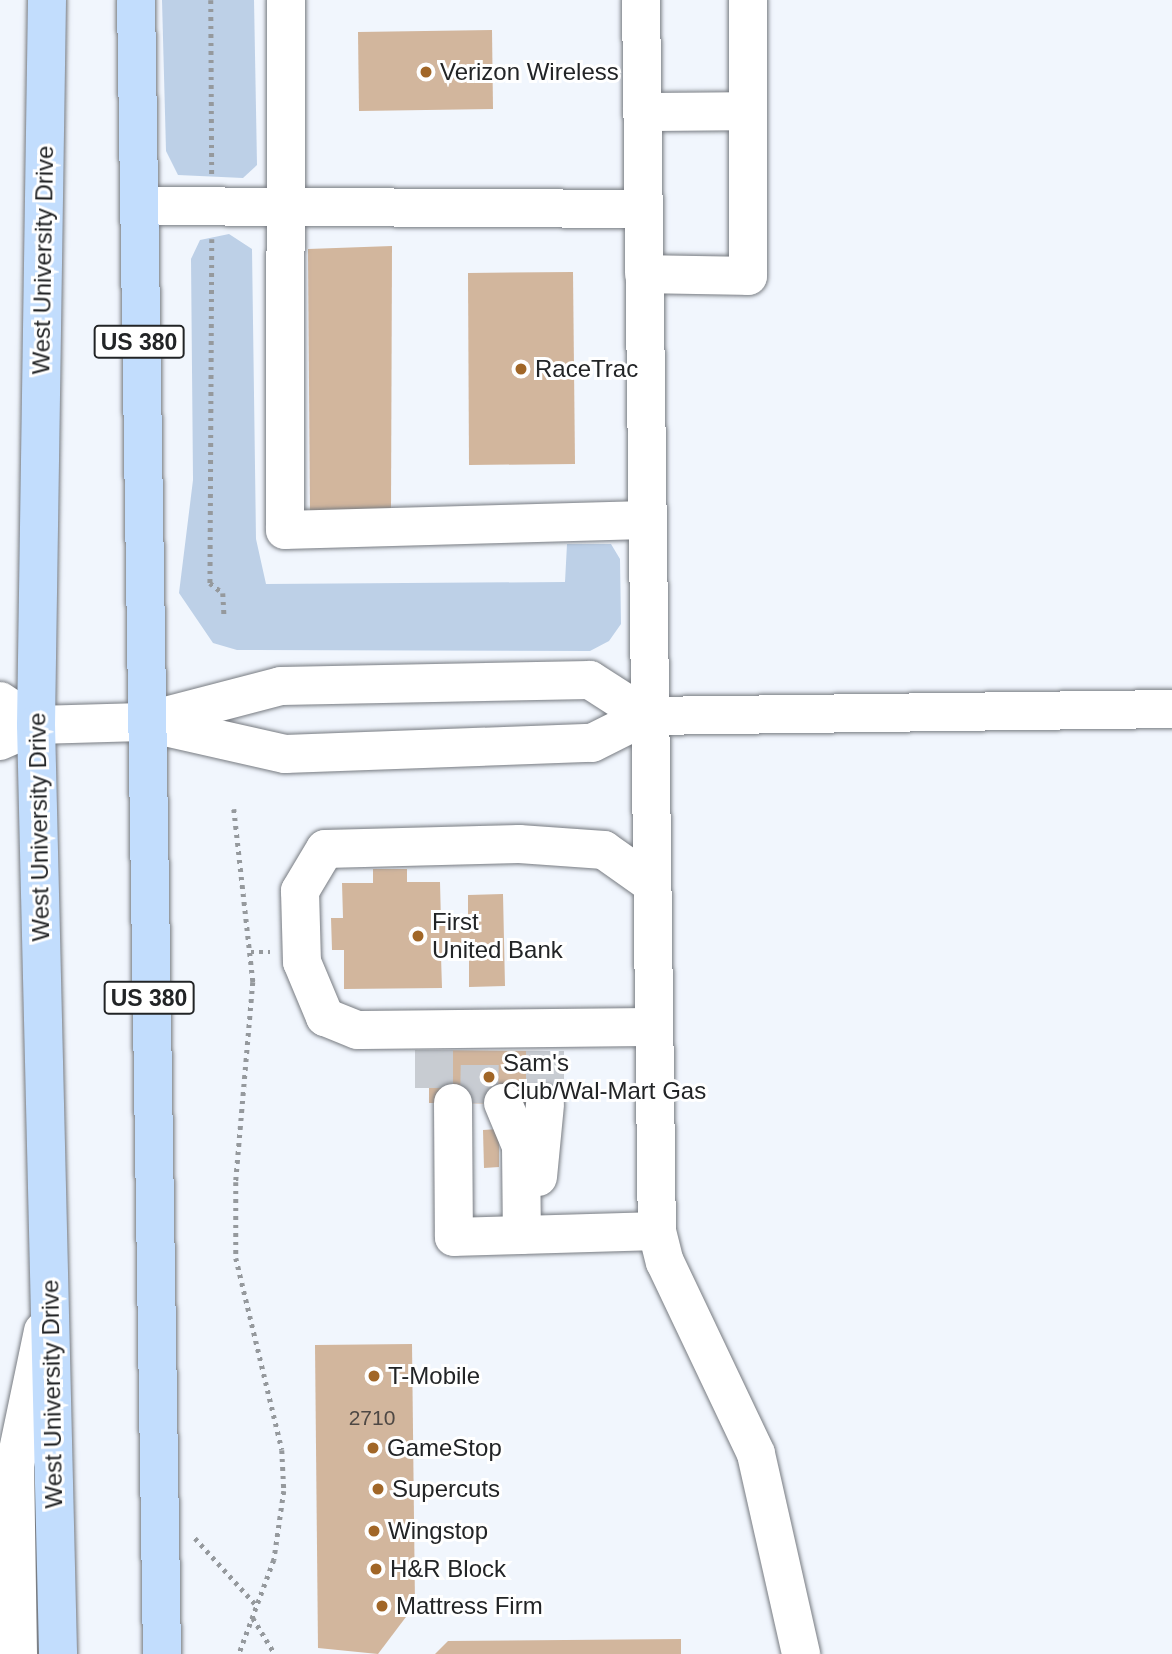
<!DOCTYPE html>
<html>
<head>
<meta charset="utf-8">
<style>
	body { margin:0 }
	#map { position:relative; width:1172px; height:1654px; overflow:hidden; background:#f1f6fd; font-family:Helvetica,sans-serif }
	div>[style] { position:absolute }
	.green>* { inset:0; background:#bdd0e7 }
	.building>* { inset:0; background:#d2b69d }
	.minor-tunnel>* { height:38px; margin-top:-19px; transform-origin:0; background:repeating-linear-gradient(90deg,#c8ccd2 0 38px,transparent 0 57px) }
	.path>* { height:4.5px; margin-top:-2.25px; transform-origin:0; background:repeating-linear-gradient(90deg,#95999d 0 3.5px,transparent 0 8.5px) }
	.roads { filter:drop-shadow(0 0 2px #777b81) drop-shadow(0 0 2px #777b81) }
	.minor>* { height:38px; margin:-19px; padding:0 19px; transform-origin:19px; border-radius:19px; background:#fff }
	.major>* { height:38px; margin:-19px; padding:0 19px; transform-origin:19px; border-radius:19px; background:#c2ddfd }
	.dots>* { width:19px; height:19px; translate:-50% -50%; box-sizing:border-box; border:4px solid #fff; border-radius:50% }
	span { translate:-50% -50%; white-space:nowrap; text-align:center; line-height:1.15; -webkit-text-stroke:6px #fff; paint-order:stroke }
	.number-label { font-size:21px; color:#4e4844 }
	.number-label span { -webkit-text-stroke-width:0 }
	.shield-label span { padding:2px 5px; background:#fff; border:2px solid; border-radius:5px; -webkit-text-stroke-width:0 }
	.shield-label { font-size:23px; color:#222426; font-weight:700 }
	.poi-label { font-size:24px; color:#222426 }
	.left { translate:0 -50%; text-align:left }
	.street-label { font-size:24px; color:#222426 }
</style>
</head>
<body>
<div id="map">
	<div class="green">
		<div style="clip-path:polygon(162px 0,254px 0,257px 165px,243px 178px,178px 175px,166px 151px)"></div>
		<div style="clip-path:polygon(229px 234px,252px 249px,256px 539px,266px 584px,565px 582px,567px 544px,611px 544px,620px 559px,621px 624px,609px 641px,590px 651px,237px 650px,213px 643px,179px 593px,193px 480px,191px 259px,200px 240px)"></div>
	</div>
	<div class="building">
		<div style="clip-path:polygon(492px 30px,493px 109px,359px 111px,358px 32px)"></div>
		<div style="clip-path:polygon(392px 246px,391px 510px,310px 514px,308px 249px)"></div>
		<div style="clip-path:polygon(573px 272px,575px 464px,469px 465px,468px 273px)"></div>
		<div style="clip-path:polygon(373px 869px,407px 869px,407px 882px,440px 882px,441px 923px,468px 922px,468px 895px,503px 894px,505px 986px,469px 987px,469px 955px,441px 956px,442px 988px,344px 989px,344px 950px,332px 950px,331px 918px,343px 918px,342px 883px,373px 883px)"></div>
		<div style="clip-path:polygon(429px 1050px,549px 1051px,548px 1104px,429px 1103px)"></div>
		<div style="clip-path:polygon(499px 1129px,499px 1167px,484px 1168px,483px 1130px)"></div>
		<div style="clip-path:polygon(412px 1344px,415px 1605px,378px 1654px,318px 1648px,315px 1345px)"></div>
		<div style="clip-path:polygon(681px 1639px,681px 1654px,435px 1654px,448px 1641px)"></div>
	</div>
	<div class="minor-tunnel">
		<div style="left:434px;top:1050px;width:53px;rotate:90deg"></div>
		<div style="left:545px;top:1051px;width:53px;rotate:90deg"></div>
		<div style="left:479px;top:1103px;width:52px;rotate:-88.9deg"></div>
	</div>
	<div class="path">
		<div style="left:211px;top:0;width:174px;rotate:89.7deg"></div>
		<div style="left:212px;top:239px;width:344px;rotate:90.3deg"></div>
		<div style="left:210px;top:583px;width:16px;rotate:38deg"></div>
		<div style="left:223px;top:593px;width:22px;rotate:87deg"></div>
		<div style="left:234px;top:809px;width:174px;rotate:83.7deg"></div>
		<div style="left:253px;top:982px;width:201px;rotate:94.9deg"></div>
		<div style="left:236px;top:1182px;width:76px;rotate:90deg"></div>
		<div style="left:236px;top:1258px;width:197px;rotate:76.5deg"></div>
		<div style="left:282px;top:1450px;width:41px;rotate:87.2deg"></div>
		<div style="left:284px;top:1491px;width:70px;rotate:98.2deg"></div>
		<div style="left:274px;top:1560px;width:100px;rotate:110.4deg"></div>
		<div style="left:251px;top:952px;width:19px"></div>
		<div style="left:195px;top:1538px;width:92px;rotate:47.6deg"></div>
		<div style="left:253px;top:1618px;width:42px;rotate:58.6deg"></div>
	</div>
	<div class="roads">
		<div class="minor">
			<div style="left:286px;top:0;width:530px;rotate:90.11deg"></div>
			<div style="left:285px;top:530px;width:360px;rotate:-1.6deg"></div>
			<div style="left:641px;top:0;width:1231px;rotate:89.26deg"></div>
			<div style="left:657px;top:1231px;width:32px;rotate:76deg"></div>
			<div style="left:665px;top:1262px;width:212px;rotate:64.6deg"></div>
			<div style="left:756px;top:1454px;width:205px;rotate:77.3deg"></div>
			<div style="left:642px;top:112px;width:106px;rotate:-0.5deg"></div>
			<div style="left:139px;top:206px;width:504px;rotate:0.34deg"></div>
			<div style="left:644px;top:274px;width:104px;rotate:1.1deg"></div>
			<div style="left:748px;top:276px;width:276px;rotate:-90deg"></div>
			<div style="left:0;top:701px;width:43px;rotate:33.7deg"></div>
			<div style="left:143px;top:722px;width:146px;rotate:12.7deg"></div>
			<div style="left:285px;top:754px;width:307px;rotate:-2.1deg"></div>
			<div style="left:592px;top:743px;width:60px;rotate:-26.6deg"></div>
			<div style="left:646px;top:716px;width:526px;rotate:-0.76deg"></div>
			<div style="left:0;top:741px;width:39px;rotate:-24deg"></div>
			<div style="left:36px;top:725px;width:107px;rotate:-1.6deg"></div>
			<div style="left:143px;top:722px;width:143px;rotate:-14.6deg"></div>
			<div style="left:281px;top:686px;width:309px;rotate:-1.1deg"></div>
			<div style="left:590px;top:680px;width:67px;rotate:32.7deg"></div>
			<div style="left:649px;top:882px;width:55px;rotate:-144.6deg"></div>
			<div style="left:604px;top:850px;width:85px;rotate:-176deg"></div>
			<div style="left:519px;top:844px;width:194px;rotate:178.5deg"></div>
			<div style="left:325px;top:849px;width:49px;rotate:120.8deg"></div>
			<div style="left:300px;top:891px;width:71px;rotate:88.4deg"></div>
			<div style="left:302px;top:962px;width:60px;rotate:67.3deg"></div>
			<div style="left:325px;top:1017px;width:35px;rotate:22deg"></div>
			<div style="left:358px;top:1030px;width:294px;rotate:-0.6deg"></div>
			<div style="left:453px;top:1103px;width:134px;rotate:89.6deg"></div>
			<div style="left:454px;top:1237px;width:203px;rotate:-1.7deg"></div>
			<div style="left:503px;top:1103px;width:47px;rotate:67.3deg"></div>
			<div style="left:521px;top:1146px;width:89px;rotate:89.4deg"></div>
			<div style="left:538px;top:1177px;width:73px;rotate:-84.5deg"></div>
			<div style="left:18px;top:1654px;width:189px;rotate:-90.9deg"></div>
			<div style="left:15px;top:1465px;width:137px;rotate:-78.2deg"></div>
		</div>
		<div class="major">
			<div style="left:47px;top:0;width:725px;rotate:90.87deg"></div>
			<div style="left:36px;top:725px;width:929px;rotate:88.64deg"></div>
			<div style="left:136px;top:0;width:1654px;rotate:89.1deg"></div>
		</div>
	</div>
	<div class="dots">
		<div style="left:426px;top:72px;background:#a16627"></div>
		<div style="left:521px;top:369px;background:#a16627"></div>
		<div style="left:418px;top:936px;background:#a16627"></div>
		<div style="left:489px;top:1077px;background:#a16627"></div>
		<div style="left:374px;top:1376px;background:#a16627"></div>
		<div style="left:373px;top:1448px;background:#a16627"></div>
		<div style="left:378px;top:1489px;background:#a16627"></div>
		<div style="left:374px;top:1531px;background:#a16627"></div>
		<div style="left:376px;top:1569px;background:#a16627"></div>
		<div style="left:382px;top:1606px;background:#a16627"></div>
	</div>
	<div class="number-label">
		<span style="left:372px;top:1418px">2710</span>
	</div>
	<div class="shield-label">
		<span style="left:139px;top:342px">US 380</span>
		<span style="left:149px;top:998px">US 380</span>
	</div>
	<div class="poi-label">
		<span class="left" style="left:440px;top:72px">Verizon Wireless</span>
		<span class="left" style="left:535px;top:369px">RaceTrac</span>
		<span class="left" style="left:432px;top:936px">First<br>United Bank</span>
		<span class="left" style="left:503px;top:1077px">Sam's<br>Club/Wal-Mart Gas</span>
		<span class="left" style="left:388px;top:1376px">T-Mobile</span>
		<span class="left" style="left:387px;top:1448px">GameStop</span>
		<span class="left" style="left:392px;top:1489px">Supercuts</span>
		<span class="left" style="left:388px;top:1531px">Wingstop</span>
		<span class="left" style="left:390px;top:1569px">H&amp;R Block</span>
		<span class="left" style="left:396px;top:1606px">Mattress Firm</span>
	</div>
	<div class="street-label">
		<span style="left:43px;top:260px;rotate:-89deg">West University Drive</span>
		<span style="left:39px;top:827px;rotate:-91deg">West University Drive</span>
		<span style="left:52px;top:1394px;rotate:-91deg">West University Drive</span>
	</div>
</div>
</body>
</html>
